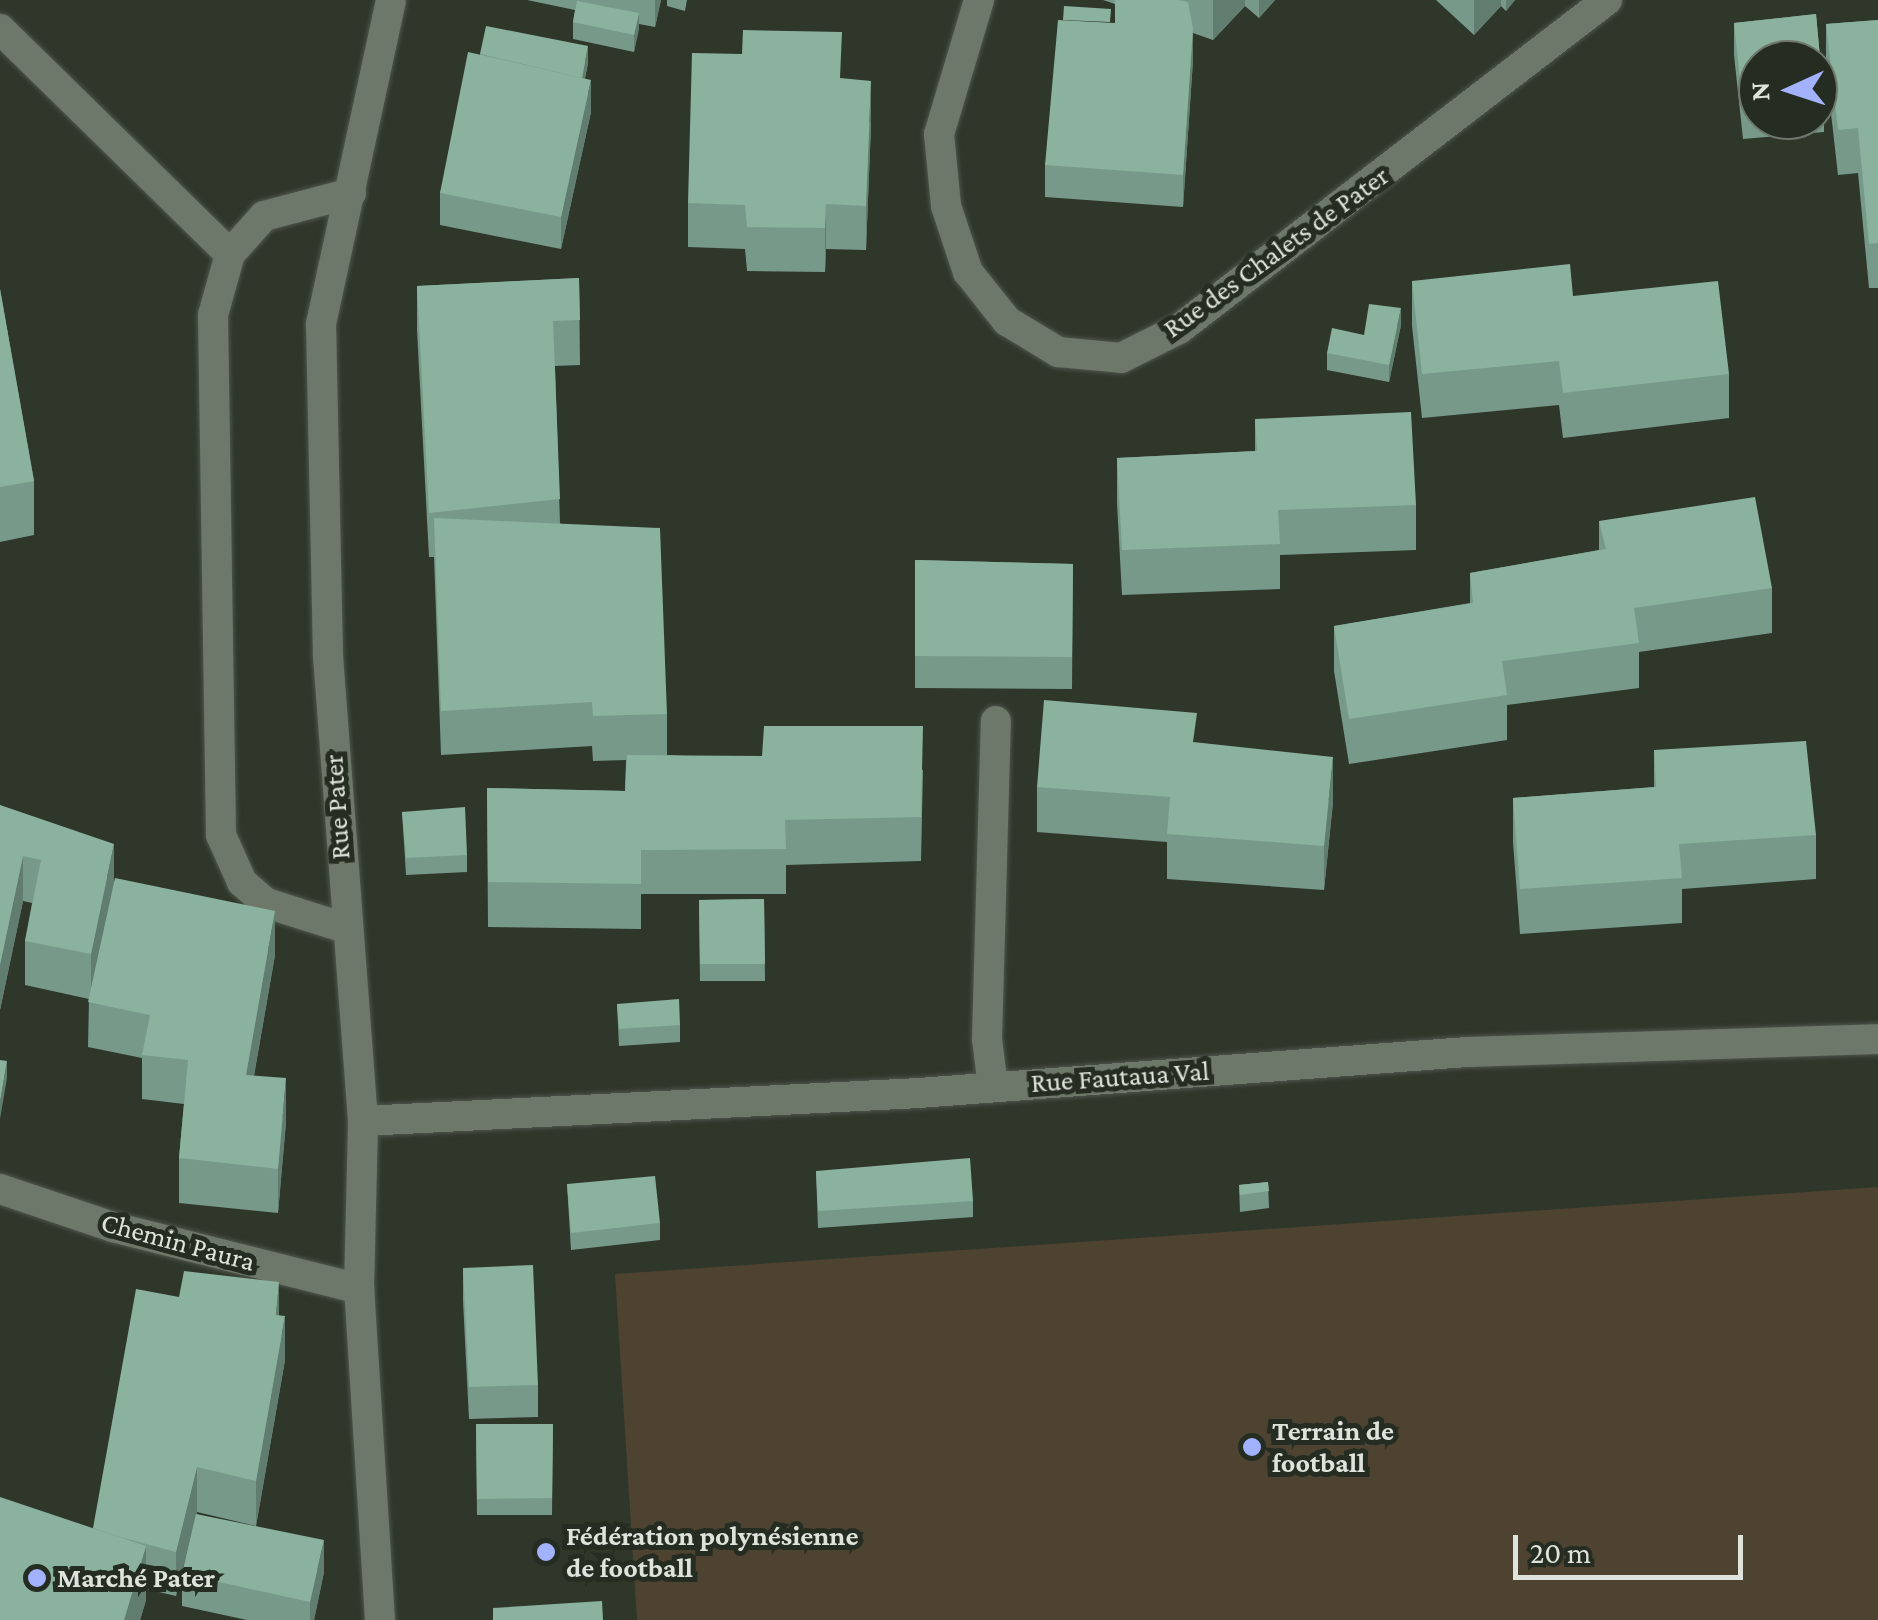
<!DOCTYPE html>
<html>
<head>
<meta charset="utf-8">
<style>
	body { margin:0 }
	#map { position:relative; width:1878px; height:1620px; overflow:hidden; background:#2f372b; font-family:"Crimson Pro",serif }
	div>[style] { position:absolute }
	.green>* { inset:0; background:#4e4330 }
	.roads { filter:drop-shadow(0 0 2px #4f554c) drop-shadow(0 0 2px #4f554c) }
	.service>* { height:30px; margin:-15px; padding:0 15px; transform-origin:15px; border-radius:15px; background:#6e786a }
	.minor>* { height:30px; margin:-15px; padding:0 15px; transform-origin:15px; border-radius:15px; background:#6e786a }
	.wall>* { inset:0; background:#779989 }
	.shaded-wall>* { inset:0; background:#617d6f }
	.building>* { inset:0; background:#8ab29f }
	.dots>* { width:28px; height:28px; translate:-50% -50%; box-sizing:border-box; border:5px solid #252d22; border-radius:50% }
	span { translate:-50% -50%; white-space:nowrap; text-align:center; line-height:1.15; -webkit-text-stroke:10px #252d22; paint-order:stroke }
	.street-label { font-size:28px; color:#dee3dc }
	.poi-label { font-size:28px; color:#dee3dc; font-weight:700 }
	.left { translate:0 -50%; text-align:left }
	.north { position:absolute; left:1738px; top:40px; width:100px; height:100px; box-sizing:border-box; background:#252d22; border:2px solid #6f766c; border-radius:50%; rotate:267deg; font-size:28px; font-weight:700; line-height:40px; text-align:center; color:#dee3dc }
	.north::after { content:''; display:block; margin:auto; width:35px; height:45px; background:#a2b2fd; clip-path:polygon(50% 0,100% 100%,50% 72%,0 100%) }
	.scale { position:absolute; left:1513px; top:1535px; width:230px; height:45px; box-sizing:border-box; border:5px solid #dee3dc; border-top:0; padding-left:12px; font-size:30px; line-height:35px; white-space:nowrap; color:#dee3dc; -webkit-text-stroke:8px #252d22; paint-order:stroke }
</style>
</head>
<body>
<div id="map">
	<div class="green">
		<div style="clip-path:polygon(1878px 1187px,1878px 1620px,637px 1620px,615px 1274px)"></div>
	</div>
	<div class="roads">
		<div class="service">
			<div style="left:0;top:29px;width:322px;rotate:44.4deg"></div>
			<div style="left:345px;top:928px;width:83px;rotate:-162.4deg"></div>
			<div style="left:266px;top:903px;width:32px;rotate:-139deg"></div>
			<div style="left:242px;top:882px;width:51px;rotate:-114.1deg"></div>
			<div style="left:221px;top:835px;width:520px;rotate:-90.88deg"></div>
			<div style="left:213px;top:315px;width:63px;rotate:-74.4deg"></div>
			<div style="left:230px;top:254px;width:51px;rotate:-48.2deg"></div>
			<div style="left:264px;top:216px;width:90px;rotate:-14.8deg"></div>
			<div style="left:993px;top:1087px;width:48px;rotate:-97.1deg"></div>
			<div style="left:987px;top:1039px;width:318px;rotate:-88.4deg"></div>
		</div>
		<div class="minor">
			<div style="left:979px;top:0;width:140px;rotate:106.6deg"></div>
			<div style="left:939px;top:134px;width:72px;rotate:84.4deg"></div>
			<div style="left:946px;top:206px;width:70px;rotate:71.6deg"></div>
			<div style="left:968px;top:272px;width:63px;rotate:51.5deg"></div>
			<div style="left:1007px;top:321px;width:60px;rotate:31.3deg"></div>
			<div style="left:1058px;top:352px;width:63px;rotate:5.4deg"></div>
			<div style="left:1121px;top:358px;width:65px;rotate:-26.6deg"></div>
			<div style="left:1179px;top:329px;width:540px;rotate:-37.55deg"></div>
			<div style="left:363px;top:1121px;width:557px;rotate:-2.88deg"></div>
			<div style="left:919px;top:1093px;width:550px;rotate:-4.28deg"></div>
			<div style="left:1467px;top:1052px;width:411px;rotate:-1.8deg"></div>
			<div style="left:0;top:1189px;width:119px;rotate:18.6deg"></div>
			<div style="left:113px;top:1227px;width:254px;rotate:14.1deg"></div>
			<div style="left:380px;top:1620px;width:332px;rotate:-93.6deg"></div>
			<div style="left:359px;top:1289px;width:168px;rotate:-88.6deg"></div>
			<div style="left:363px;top:1121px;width:466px;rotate:-94.3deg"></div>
			<div style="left:328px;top:656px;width:332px;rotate:-91.2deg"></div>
			<div style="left:321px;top:324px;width:331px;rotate:-77.8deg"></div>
		</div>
	</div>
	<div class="wall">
		<div style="clip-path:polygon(527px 0,661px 0,655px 27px,639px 24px,634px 52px,573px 39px,573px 22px,575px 10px)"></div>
		<div style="clip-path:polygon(667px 0,687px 0,685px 11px,667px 6px)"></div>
		<div style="clip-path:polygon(1103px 0,1275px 0,1259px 18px,1245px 6px,1213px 40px,1193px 33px,1193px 60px,1183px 207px,1045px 197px,1045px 165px,1111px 23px,1115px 23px,1115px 4px)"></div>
		<div style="clip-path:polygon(1436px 0,1515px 0,1506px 11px,1501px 6px,1474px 35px)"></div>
		<div style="clip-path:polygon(evenodd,1816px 14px,1824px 100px,1824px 132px,1743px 139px,1734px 55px,1734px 23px,1816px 14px,1758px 60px,1818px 60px,1818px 120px,1758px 120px,1758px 60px)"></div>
		<div style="clip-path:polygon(1878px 20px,1878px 288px,1869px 288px,1858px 173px,1838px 175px,1826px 69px,1826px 24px)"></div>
		<div style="clip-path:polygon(480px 54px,588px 63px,585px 78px,591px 112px,561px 249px,440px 225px,440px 193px)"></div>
		<div style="clip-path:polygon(842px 79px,871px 125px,866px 250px,826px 249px,825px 272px,747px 271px,745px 249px,688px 247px,688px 203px)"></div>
		<div style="clip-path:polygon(579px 278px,580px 365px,555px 366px,560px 523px,667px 714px,667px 755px,923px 770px,921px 861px,786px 865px,786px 894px,641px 894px,641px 929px,488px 927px,487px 788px,625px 791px,626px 760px,593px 761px,592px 746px,441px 755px,434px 557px,429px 557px,417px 330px,417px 286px)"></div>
		<div style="clip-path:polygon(1412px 281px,1573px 296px,1729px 374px,1729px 418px,1563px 438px,1559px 405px,1422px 418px,1412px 326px)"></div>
		<div style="clip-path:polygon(0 289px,34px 481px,34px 535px,0 542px)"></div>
		<div style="clip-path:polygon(1401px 325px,1389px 382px,1327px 370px,1327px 353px,1364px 335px)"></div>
		<div style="clip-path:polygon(1255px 419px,1416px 505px,1416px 550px,1280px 555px,1280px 589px,1122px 595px,1117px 503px,1117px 458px,1255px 451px)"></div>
		<div style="clip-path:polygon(1599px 521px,1772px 588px,1772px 633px,1639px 652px,1639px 688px,1507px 705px,1507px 740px,1349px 764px,1334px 671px,1334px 626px,1470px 603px,1470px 573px,1599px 550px)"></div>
		<div style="clip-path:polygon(915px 560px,1073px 564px,1072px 689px,915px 688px)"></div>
		<div style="clip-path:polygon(1197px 743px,1333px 802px,1324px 890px,1167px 879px,1167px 842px,1037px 832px,1037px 787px)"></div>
		<div style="clip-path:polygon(1654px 750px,1816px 835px,1816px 879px,1682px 889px,1682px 923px,1520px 934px,1513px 842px,1513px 798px,1654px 787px)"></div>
		<div style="clip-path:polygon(0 805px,114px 881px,275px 955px,254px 1076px,286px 1122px,278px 1213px,179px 1203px,179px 1158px,184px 1104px,142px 1099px,142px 1058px,88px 1047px,89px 999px,25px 985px,25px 941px,32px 903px,23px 901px,0 1010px)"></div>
		<div style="clip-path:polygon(402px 812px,467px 855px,467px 872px,406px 875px)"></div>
		<div style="clip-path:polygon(764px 899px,765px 981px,700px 981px,699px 900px)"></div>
		<div style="clip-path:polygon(617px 1004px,680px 1025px,680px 1042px,619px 1046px)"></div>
		<div style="clip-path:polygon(816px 1171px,973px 1201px,973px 1217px,818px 1228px)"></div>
		<div style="clip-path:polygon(1268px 1182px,1269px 1208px,1240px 1212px,1239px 1185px)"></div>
		<div style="clip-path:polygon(567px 1184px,660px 1223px,660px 1240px,571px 1250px)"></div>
		<div style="clip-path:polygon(463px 1268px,538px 1385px,538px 1417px,469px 1419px,463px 1301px)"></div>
		<div style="clip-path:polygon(279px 1315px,285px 1360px,256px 1526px,197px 1512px,196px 1514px,324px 1572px,314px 1620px,247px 1620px,182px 1606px,182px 1574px,194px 1522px,176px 1596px,146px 1589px,146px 1600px,140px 1620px,0 1620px,93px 1528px)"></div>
		<div style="clip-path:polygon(476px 1424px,553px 1424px,552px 1515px,477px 1515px)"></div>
	</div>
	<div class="shaded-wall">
		<div style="clip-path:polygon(655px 0,661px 0,655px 27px)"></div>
		<div style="clip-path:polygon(1213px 0,1245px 0,1245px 6px,1213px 40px)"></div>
		<div style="clip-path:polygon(1259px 0,1275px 0,1259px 18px)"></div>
		<div style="clip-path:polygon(1474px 0,1501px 0,1501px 6px,1474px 35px)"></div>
		<div style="clip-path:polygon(1506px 0,1515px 0,1506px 11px)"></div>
		<div style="clip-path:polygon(639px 13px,639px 30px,634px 52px,634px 35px)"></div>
		<div style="clip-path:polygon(1193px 28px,1193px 60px,1183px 207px,1183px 175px)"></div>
		<div style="clip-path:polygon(588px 46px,588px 63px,579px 109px,579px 92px)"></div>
		<div style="clip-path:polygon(591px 80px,591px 112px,561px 249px,561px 217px)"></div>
		<div style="clip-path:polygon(871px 81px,871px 125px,866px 250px,866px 206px)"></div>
		<div style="clip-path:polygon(826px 204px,826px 249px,825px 272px,825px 228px)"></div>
		<div style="clip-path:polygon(1401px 308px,1401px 325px,1389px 382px,1389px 365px)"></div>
		<div style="clip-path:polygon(1333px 757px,1333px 802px,1324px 890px,1324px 846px)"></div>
		<div style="clip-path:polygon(114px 844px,114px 889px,91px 999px,91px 954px)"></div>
		<div style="clip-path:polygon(23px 856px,23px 901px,0 1010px,0 965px)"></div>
		<div style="clip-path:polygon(275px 911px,275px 955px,246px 1120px,246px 1075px)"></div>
		<div style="clip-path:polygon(7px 1061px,7px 1078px,0 1119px,0 1102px)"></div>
		<div style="clip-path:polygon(286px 1078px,286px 1122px,278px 1213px,278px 1169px)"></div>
		<div style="clip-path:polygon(279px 1282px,279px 1326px,276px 1315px)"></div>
		<div style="clip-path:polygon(285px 1316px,285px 1360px,256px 1526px,256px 1481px)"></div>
		<div style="clip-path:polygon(197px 1467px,197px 1512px,176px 1596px,176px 1552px)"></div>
		<div style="clip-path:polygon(324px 1540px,324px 1572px,314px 1620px,310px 1620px,310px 1602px)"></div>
		<div style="clip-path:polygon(146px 1546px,146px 1600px,140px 1620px,124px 1620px)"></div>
	</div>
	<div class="building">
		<div style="clip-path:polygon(1115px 0,1178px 0,1188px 2px,1193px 28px,1183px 175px,1045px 165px,1058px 20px,1115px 23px)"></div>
		<div style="clip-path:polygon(577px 1px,639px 13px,634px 35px,573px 22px)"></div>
		<div style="clip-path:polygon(1064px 6px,1111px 9px,1110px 22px,1063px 20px)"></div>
		<div style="clip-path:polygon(1816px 14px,1824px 100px,1818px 100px,1818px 60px,1758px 60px,1758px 106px,1743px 107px,1734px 23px)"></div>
		<div style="clip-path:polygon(1878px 20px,1878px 243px,1869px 244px,1858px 128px,1838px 130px,1826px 24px)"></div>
		<div style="clip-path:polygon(486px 26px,588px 46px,582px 78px,480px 54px)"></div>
		<div style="clip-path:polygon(743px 30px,842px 32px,840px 78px,871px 81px,866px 206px,826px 204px,825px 228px,747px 227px,745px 205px,688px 203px,692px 53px,742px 54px)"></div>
		<div style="clip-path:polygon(468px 52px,591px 80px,561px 217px,440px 193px)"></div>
		<div style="clip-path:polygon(1570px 264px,1573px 296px,1718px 281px,1729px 374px,1563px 393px,1559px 361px,1422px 374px,1412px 281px)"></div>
		<div style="clip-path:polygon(579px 278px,580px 320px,553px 321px,560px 499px,429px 513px,417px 286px)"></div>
		<div style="clip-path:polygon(0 289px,34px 481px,0 487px)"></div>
		<div style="clip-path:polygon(1369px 304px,1401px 308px,1389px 365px,1327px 353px,1332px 328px,1364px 335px)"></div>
		<div style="clip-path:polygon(1411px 412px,1416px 505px,1278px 510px,1280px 544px,1122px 550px,1117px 458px,1257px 451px,1255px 419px)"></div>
		<div style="clip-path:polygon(1755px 497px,1772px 588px,1634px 608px,1639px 643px,1502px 661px,1507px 695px,1349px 719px,1334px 626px,1473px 603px,1470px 573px,1606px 549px,1599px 521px)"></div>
		<div style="clip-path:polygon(434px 518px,660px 528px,667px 714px,593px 716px,592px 702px,441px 711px)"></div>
		<div style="clip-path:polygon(915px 560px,1073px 564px,1072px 657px,915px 656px)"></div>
		<div style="clip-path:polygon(1044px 700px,1197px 713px,1193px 742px,1333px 757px,1324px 846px,1167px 834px,1170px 797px,1037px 787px)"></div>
		<div style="clip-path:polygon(764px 726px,923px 726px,921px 817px,785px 820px,786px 849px,641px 850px,641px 884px,488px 882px,487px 788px,625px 791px,627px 755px,762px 756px)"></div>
		<div style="clip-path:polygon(1806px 741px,1816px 835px,1679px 844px,1682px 878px,1520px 889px,1513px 798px,1656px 787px,1654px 750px)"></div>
		<div style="clip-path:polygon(0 805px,114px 844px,91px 954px,25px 941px,41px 860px,23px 856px,0 965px)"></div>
		<div style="clip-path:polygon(465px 807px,467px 855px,406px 858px,402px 812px)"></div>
		<div style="clip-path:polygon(115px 878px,275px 911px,246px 1075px,286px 1078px,278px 1169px,179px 1158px,188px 1060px,142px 1055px,150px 1015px,88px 1002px)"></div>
		<div style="clip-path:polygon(764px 899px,765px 964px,700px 964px,699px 900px)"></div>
		<div style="clip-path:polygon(679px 999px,680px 1025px,619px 1029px,617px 1004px)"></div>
		<div style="clip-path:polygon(0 1060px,7px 1061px,0 1102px)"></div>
		<div style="clip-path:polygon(970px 1158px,973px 1201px,818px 1211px,816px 1171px)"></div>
		<div style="clip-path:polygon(655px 1176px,660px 1223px,571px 1233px,567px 1184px)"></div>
		<div style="clip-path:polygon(1268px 1182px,1269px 1191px,1240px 1195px,1239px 1185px)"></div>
		<div style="clip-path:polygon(533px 1265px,538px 1385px,469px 1387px,463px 1268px)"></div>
		<div style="clip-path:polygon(184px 1271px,279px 1282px,276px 1315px,285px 1316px,256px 1481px,197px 1467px,176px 1552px,120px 1537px,93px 1528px,136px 1289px,179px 1297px)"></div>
		<div style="clip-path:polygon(476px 1424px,553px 1424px,552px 1498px,477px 1499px)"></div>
		<div style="clip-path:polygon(0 1497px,146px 1546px,124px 1620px,0 1620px)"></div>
		<div style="clip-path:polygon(196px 1514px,324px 1540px,310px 1602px,182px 1574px)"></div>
		<div style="clip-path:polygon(602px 1601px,603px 1620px,493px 1620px,493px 1608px)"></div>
	</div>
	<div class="dots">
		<div style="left:1252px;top:1447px;background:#a2b2fd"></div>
		<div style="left:546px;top:1552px;background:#a2b2fd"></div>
		<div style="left:37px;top:1578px;background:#a2b2fd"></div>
	</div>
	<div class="street-label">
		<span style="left:1276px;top:252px;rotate:-36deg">Rue des Chalets de Pater</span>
		<span style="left:337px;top:807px;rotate:-94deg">Rue Pater</span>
		<span style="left:1120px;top:1077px;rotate:-4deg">Rue Fautaua Val</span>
		<span style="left:178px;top:1242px;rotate:15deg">Chemin Paura</span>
	</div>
	<div class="poi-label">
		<span class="left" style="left:1272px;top:1447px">Terrain de<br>football</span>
		<span class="left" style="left:566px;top:1552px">Fédération polynésienne<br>de football</span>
		<span class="left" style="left:57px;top:1578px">Marché Pater</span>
	</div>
	<div class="north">N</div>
	<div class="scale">20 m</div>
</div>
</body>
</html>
